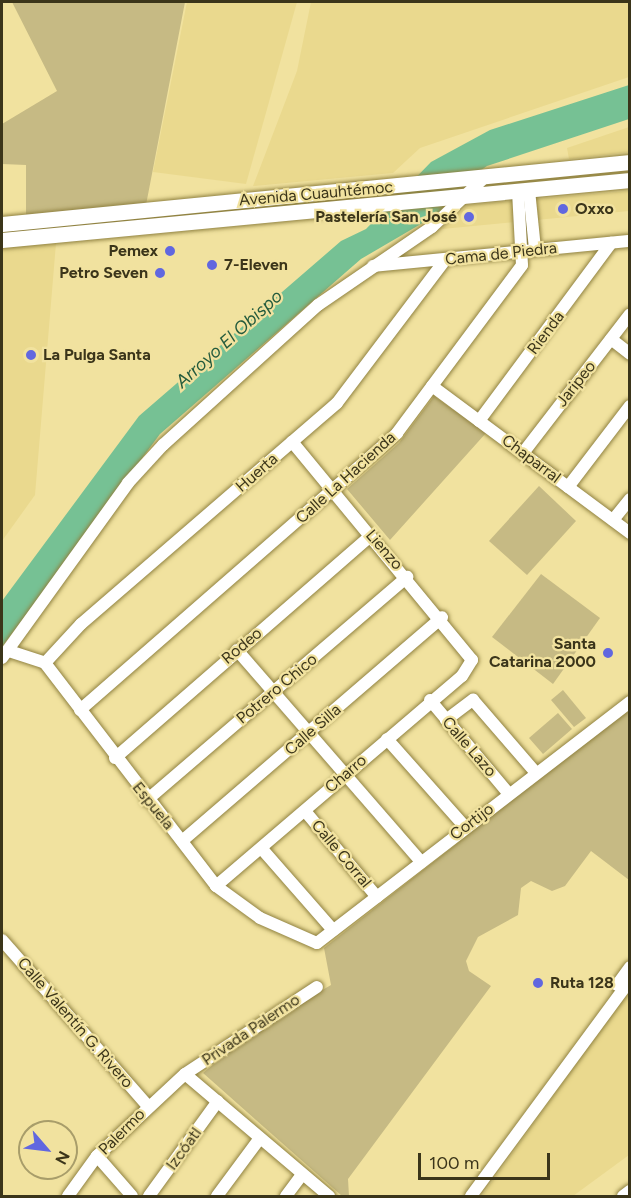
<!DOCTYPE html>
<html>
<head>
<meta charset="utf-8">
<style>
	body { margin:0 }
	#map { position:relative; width:631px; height:1198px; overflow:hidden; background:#f1e29f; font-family:Figtree,sans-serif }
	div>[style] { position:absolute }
	.built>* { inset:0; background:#ead98e }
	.green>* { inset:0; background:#c6ba84 }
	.water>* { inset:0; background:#76c194 }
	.roads { filter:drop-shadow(0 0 2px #908241) drop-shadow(0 0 2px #908241) }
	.minor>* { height:12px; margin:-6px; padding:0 6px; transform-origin:6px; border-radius:6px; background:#fff }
	.major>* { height:15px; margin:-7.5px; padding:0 7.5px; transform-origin:7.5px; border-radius:7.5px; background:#fff }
	.dots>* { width:16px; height:16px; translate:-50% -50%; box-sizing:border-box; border:3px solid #f1e29f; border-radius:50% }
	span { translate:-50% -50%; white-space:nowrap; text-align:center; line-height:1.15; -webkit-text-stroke:4.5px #f1e29f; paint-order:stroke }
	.street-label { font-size:16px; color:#3b351a }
	.poi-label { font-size:16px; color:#3b351a; font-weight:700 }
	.left { translate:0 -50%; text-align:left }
	.right { translate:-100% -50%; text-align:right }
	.water-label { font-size:18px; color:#245b3d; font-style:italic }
	.frame { position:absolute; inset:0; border:3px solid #3b351a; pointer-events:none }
	.north { position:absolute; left:18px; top:1120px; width:60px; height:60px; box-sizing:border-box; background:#f1e29f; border:2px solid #a89d6a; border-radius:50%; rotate:118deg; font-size:16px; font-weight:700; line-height:24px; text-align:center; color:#3b351a }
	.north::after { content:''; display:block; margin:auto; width:21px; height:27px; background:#6167df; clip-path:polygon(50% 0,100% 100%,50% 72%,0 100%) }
	.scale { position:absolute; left:418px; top:1153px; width:132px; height:27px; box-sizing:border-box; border:3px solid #3b351a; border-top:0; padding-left:8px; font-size:18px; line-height:21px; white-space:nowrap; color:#3b351a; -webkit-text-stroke:4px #f1e29f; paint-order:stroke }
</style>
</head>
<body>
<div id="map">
	<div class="built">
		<div style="clip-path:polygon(187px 2px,297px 2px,246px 184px,153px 172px)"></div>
		<div style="clip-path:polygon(311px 2px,629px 2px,629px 77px,420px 148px,393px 173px,253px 186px,297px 71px)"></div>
		<div style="clip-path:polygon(629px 127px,629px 152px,569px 159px,567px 148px)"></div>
		<div style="clip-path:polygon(629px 191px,629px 211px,442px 229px,468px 205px)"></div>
		<div style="clip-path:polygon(56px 243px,35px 495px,2px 541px,2px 247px)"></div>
		<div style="clip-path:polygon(629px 990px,629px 1155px,573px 1196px,482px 1196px)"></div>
	</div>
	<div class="green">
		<div style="clip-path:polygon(12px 2px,185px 2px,146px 205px,26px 217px,26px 165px,2px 164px,2px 124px,57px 91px)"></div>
		<div style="clip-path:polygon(434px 396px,486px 433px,390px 540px,347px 489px,399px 443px)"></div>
		<div style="clip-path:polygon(539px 486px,576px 521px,527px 575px,489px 541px)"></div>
		<div style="clip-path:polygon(541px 574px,600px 618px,553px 684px,492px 637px)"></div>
		<div style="clip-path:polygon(563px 690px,586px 718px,574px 727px,551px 700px)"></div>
		<div style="clip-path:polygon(629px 708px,629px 880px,591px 851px,565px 886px,552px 891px,531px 881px,521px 888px,518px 915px,478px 937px,466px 961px,469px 971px,491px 986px,348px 1179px,349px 1196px,342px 1196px,203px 1073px,259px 1027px,331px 985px,324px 948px)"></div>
		<div style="clip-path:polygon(558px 713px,572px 729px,543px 754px,529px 738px)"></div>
	</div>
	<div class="water">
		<div style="clip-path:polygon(629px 85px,629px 119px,487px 166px,465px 181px,438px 214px,361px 259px,160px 434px,2px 647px,2px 601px,139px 416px,341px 241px,366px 229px,431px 162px,490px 130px)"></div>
	</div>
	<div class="roads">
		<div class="minor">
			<div style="left:529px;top:190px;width:59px;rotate:84.2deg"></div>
			<div style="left:373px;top:266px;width:258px;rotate:-5.6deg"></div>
			<div style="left:611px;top:339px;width:24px;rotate:38deg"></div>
			<div style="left:432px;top:386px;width:247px;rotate:36.6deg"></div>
			<div style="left:479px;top:421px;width:222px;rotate:-53.4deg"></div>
			<div style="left:523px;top:453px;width:175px;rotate:-52.4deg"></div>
			<div style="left:568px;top:487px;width:102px;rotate:-52.6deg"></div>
			<div style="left:613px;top:520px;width:27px;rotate:-51deg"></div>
			<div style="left:237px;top:650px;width:281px;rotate:49deg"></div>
			<div style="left:9px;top:651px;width:38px;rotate:18deg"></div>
			<div style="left:45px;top:663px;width:281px;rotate:52.5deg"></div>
			<div style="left:216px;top:886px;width:54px;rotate:36deg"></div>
			<div style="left:260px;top:918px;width:62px;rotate:23.7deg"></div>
			<div style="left:317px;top:943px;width:395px;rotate:-37.6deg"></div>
			<div style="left:2px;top:658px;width:216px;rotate:-54.2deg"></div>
			<div style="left:128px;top:483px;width:52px;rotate:-47.4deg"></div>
			<div style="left:163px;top:445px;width:209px;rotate:-42.1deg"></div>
			<div style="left:318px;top:305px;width:138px;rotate:-34.4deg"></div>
			<div style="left:432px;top:227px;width:73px;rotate:-43.3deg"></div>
			<div style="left:45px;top:663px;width:53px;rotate:-47.3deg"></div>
			<div style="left:81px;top:624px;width:338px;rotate:-40.8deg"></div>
			<div style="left:337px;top:403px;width:179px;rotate:-52.9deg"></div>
			<div style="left:430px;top:700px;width:123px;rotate:50deg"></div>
			<div style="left:80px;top:710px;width:421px;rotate:-41.1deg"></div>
			<div style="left:397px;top:433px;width:209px;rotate:-53.3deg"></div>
			<div style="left:522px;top:265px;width:75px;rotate:-93.1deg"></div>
			<div style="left:446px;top:720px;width:34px;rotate:-37deg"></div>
			<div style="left:473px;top:700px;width:96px;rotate:49.2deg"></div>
			<div style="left:387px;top:739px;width:118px;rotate:48.4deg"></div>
			<div style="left:115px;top:758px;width:338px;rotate:-41deg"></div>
			<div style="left:147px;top:800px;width:343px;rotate:-40.6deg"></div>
			<div style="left:305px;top:811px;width:112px;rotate:50.1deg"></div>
			<div style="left:182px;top:841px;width:343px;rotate:-40.7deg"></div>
			<div style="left:262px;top:849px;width:108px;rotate:48.8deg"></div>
			<div style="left:216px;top:886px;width:323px;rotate:-40.5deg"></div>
			<div style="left:462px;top:676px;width:19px;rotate:-58deg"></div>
			<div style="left:472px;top:660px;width:283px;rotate:-129.5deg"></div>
			<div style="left:2px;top:940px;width:221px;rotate:48.7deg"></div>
			<div style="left:617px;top:985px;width:22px;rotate:-54deg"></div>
			<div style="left:185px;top:1074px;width:189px;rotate:40.3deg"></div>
			<div style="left:97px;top:1156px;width:53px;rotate:48.8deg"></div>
			<div style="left:68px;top:1196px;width:49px;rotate:-54.1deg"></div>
			<div style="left:97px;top:1156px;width:120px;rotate:-43deg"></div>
			<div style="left:185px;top:1074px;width:158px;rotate:-33.4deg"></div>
			<div style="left:149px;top:1196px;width:117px;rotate:-54deg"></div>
			<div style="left:217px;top:1196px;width:72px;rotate:-53.4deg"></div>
			<div style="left:286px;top:1196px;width:26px;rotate:-53deg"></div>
			<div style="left:471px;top:1196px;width:268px;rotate:-53.6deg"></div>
			<div style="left:623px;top:1196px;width:9px;rotate:-36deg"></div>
		</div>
		<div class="major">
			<div style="left:2px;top:224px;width:631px;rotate:-5.64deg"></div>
			<div style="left:2px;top:240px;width:631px;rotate:-5.46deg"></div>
		</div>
	</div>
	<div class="dots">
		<div style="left:563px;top:209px;background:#6167df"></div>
		<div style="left:469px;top:217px;background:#6167df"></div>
		<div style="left:170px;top:251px;background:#6167df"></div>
		<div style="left:212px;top:265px;background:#6167df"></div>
		<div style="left:160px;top:273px;background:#6167df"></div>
		<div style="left:31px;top:355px;background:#6167df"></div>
		<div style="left:608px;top:653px;background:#6167df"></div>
		<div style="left:538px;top:983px;background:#6167df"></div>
	</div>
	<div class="street-label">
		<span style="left:316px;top:194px;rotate:-5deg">Avenida Cuauhtémoc</span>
		<span style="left:501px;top:254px;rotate:-6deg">Cama de Piedra</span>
		<span style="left:546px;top:333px;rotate:-53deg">Rienda</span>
		<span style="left:576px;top:384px;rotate:-52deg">Jaripeo</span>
		<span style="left:531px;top:459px;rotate:37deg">Chaparral</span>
		<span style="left:257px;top:473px;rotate:-41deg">Huerta</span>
		<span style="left:346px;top:478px;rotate:-42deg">Calle La Hacienda</span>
		<span style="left:384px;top:550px;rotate:49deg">Lienzo</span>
		<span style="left:242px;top:646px;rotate:-40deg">Rodeo</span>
		<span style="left:277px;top:689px;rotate:-40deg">Potrero Chico</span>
		<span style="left:313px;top:730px;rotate:-41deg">Calle Silla</span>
		<span style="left:469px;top:747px;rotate:49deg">Calle Lazo</span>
		<span style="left:346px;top:774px;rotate:-41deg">Charro</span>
		<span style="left:153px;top:806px;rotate:51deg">Espuela</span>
		<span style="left:472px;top:822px;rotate:-37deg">Cortijo</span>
		<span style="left:341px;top:854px;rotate:50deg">Calle Corral</span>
		<span style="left:75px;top:1023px;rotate:49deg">Calle Valentín G. Rivero</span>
		<span style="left:251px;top:1030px;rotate:-34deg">Privada Palermo</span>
		<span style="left:122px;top:1132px;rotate:-45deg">Palermo</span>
		<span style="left:184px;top:1149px;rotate:-54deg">Izcóatl</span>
	</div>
	<div class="poi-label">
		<span class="left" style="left:575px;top:209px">Oxxo</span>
		<span class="right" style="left:457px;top:217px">Pastelería San José</span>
		<span class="right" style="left:158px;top:251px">Pemex</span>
		<span class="left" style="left:224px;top:265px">7-Eleven</span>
		<span class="right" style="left:148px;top:273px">Petro Seven</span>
		<span class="left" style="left:43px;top:355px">La Pulga Santa</span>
		<span class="right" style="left:596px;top:653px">Santa<br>Catarina 2000</span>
		<span class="left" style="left:550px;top:983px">Ruta 128</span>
	</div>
	<div class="water-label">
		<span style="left:229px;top:339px;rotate:-42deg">Arroyo El Obispo</span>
	</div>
	<div class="frame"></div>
	<div class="north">N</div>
	<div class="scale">100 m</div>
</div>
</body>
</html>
